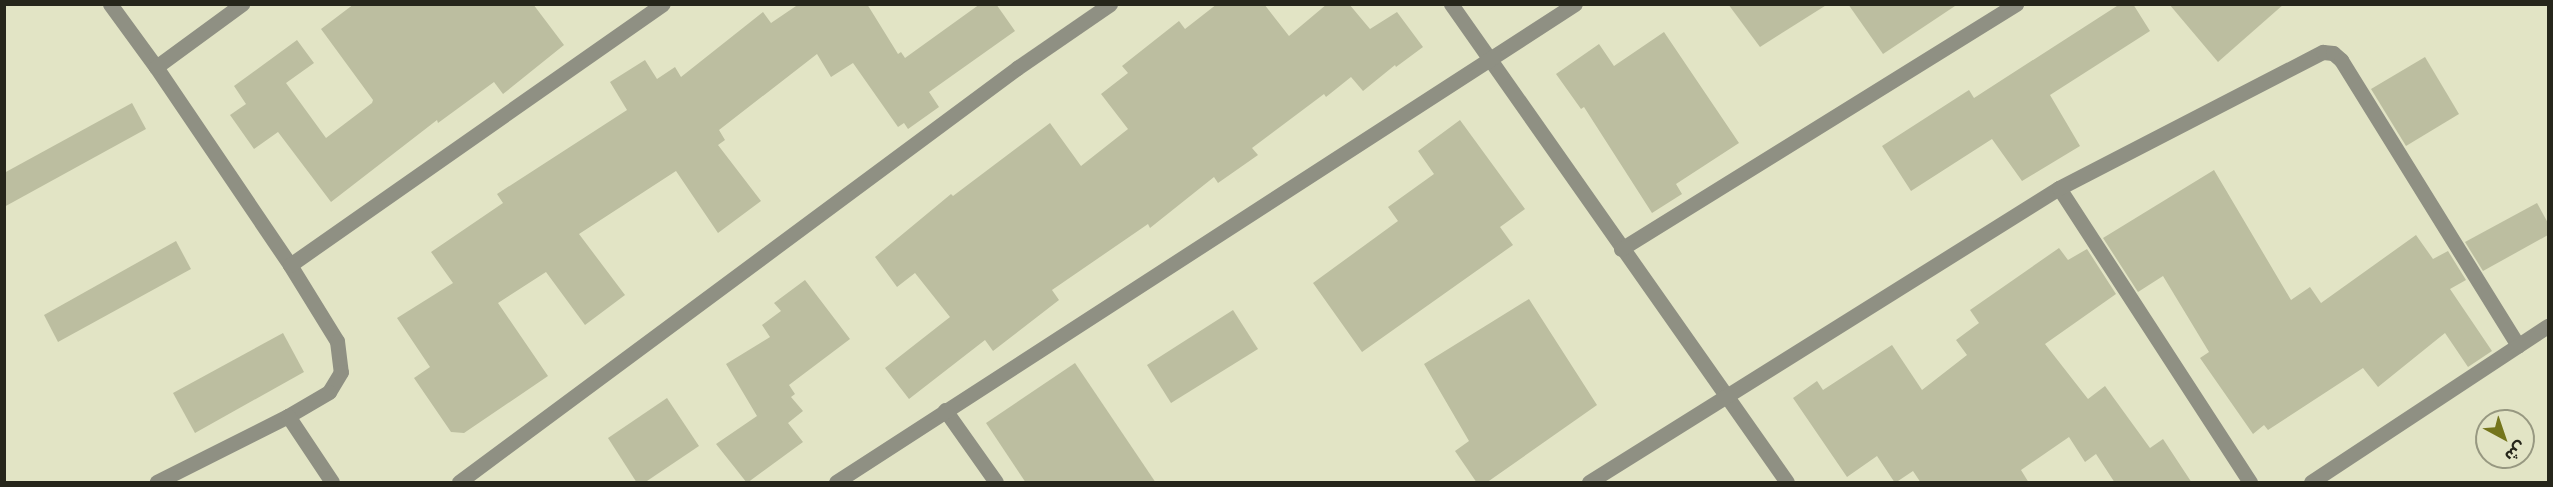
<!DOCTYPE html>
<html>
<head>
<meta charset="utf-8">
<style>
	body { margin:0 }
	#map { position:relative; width:2553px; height:487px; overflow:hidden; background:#e2e4c5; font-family:Poppins,"Noto Sans Arabic",sans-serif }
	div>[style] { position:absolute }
	.building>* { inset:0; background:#bcbea0 }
	.minor>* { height:15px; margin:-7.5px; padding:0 7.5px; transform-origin:7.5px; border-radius:7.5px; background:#8f9083 }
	span { translate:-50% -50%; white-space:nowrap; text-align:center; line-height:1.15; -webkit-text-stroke:4.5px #e2e4c5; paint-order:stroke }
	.frame { position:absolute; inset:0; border:6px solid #26261b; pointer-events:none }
	.north { position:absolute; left:2475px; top:409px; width:60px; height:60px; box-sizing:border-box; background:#e2e4c5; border:2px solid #979881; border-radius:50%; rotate:140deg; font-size:16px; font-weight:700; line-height:24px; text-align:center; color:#26261b }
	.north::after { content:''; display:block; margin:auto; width:21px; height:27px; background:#74751c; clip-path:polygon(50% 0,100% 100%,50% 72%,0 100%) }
</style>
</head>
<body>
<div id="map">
	<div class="building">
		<div style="clip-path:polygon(354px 4px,533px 4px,564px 45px,503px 94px,494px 82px,438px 123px,437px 120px,331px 202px,278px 132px,254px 149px,230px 115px,246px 104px,234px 86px,297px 40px,314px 63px,286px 83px,326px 138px,372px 103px,373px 100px,321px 29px)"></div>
		<div style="clip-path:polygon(799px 4px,867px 4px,898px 54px,901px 52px,905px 58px,980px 4px,996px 4px,1015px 31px,929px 92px,939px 107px,908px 129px,904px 123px,898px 127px,853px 63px,831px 77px,817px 54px,719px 130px,725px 140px,718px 145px,761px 201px,718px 233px,676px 171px,579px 234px,625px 295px,585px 325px,546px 272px,498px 303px,548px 376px,464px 433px,451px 432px,414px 378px,430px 367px,397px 318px,453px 283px,431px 252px,503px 203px,497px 194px,627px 110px,610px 82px,645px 60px,657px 79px,675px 67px,681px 77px,763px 12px,771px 23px)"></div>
		<div style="clip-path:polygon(1217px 4px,1264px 4px,1289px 36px,1327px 4px,1349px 4px,1370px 29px,1397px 12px,1423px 47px,1396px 67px,1395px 65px,1363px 91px,1351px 77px,1326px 97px,1324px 94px,1252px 148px,1258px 155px,1218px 183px,1214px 177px,1150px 228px,1148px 224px,1052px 290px,1059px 300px,993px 351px,985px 340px,909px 399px,885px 368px,950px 317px,915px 273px,897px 287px,875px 257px,951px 194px,953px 196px,1050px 123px,1081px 166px,1128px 129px,1101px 94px,1128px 73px,1122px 66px,1179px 21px,1185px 29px)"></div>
		<div style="clip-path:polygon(1728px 4px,1828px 4px,1760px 47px)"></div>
		<div style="clip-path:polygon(1848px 4px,1958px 4px,1883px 54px)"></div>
		<div style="clip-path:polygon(2120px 4px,2133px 4px,2150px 31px,2050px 95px,2080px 146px,2022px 181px,1992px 139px,1911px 191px,1882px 146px,1969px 90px,1974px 98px)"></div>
		<div style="clip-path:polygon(2169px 4px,2284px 4px,2218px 62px)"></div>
		<div style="clip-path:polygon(1664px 32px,1739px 143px,1676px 184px,1682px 194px,1652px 213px,1584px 107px,1581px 109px,1556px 74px,1599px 44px,1614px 66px)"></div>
		<div style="clip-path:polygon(2425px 57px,2459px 114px,2406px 146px,2371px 89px)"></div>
		<div style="clip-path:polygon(132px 103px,146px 129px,4px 207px,4px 173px)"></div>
		<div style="clip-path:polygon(1460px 120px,1525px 209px,1500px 227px,1513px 245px,1362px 352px,1313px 283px,1398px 221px,1388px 207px,1434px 174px,1418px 151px)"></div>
		<div style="clip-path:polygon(2214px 170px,2291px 300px,2310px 287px,2321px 303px,2416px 235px,2433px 259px,2448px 251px,2466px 280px,2450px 289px,2492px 351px,2468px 367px,2445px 333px,2378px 387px,2363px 368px,2268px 430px,2264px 425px,2253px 434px,2200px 358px,2209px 352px,2163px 276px,2138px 292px,2103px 238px)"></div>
		<div style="clip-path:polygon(2537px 203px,2548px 223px,2548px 235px,2483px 271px,2465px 242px)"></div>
		<div style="clip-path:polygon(176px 241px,191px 269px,58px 342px,44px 315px)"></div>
		<div style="clip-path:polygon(2059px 248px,2068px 260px,2087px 249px,2116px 294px,2045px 344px,2088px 399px,2105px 386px,2150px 448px,2163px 439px,2192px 483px,2115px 483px,2096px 454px,2085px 462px,2069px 437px,2021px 470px,2029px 483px,1921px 483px,1913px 471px,1895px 483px,1877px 456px,1847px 477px,1793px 398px,1817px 381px,1823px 390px,1892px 345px,1922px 390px,1967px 355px,1956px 340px,1979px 323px,1970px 310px)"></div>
		<div style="clip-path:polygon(805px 280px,850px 339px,789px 385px,795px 394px,791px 397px,803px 411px,788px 423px,803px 442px,747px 483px,716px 444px,757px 416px,726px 364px,770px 337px,762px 325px,781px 311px,774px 303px)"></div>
		<div style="clip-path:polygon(1529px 299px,1597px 405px,1486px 483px,1477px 483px,1455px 451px,1469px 441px,1424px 364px)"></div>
		<div style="clip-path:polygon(1233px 310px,1258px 349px,1171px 403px,1147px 365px)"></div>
		<div style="clip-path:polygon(283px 333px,304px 372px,195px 433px,173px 393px)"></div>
		<div style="clip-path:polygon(1075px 363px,1156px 483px,1026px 483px,986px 423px)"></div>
		<div style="clip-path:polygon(667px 398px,699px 446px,644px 483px,637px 483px,608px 438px)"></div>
	</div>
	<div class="minor">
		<div style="left:110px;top:4px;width:78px;rotate:53.9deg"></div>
		<div style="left:156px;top:67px;width:239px;rotate:55.9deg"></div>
		<div style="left:290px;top:265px;width:89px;rotate:58.3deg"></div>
		<div style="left:337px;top:341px;width:31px;rotate:83deg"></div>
		<div style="left:341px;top:372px;width:23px;rotate:121deg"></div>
		<div style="left:329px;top:392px;width:48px;rotate:149.7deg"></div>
		<div style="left:288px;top:416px;width:147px;rotate:153.3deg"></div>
		<div style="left:1451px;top:4px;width:584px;rotate:54.9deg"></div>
		<div style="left:156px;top:67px;width:107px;rotate:-36.2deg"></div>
		<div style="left:2059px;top:188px;width:351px;rotate:57deg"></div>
		<div style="left:1621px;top:249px;width:465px;rotate:-31.8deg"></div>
		<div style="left:290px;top:265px;width:455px;rotate:-35deg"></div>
		<div style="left:945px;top:410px;width:88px;rotate:54.7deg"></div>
		<div style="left:288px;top:416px;width:79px;rotate:56.3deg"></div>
		<div style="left:459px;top:482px;width:695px;rotate:-36.57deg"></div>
		<div style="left:1017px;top:68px;width:113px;rotate:-34.5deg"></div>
		<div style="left:836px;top:482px;width:880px;rotate:-32.9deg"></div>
		<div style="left:1589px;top:482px;width:554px;rotate:-32.03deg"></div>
		<div style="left:2059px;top:188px;width:297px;rotate:-27.3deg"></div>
		<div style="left:2323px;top:52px;width:10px;rotate:6deg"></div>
		<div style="left:2333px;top:53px;width:11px;rotate:41deg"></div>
		<div style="left:2341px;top:60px;width:336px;rotate:58.2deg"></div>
		<div style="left:2311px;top:482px;width:284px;rotate:-33.4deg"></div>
	</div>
	<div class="frame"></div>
	<div class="north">ش</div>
</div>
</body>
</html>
